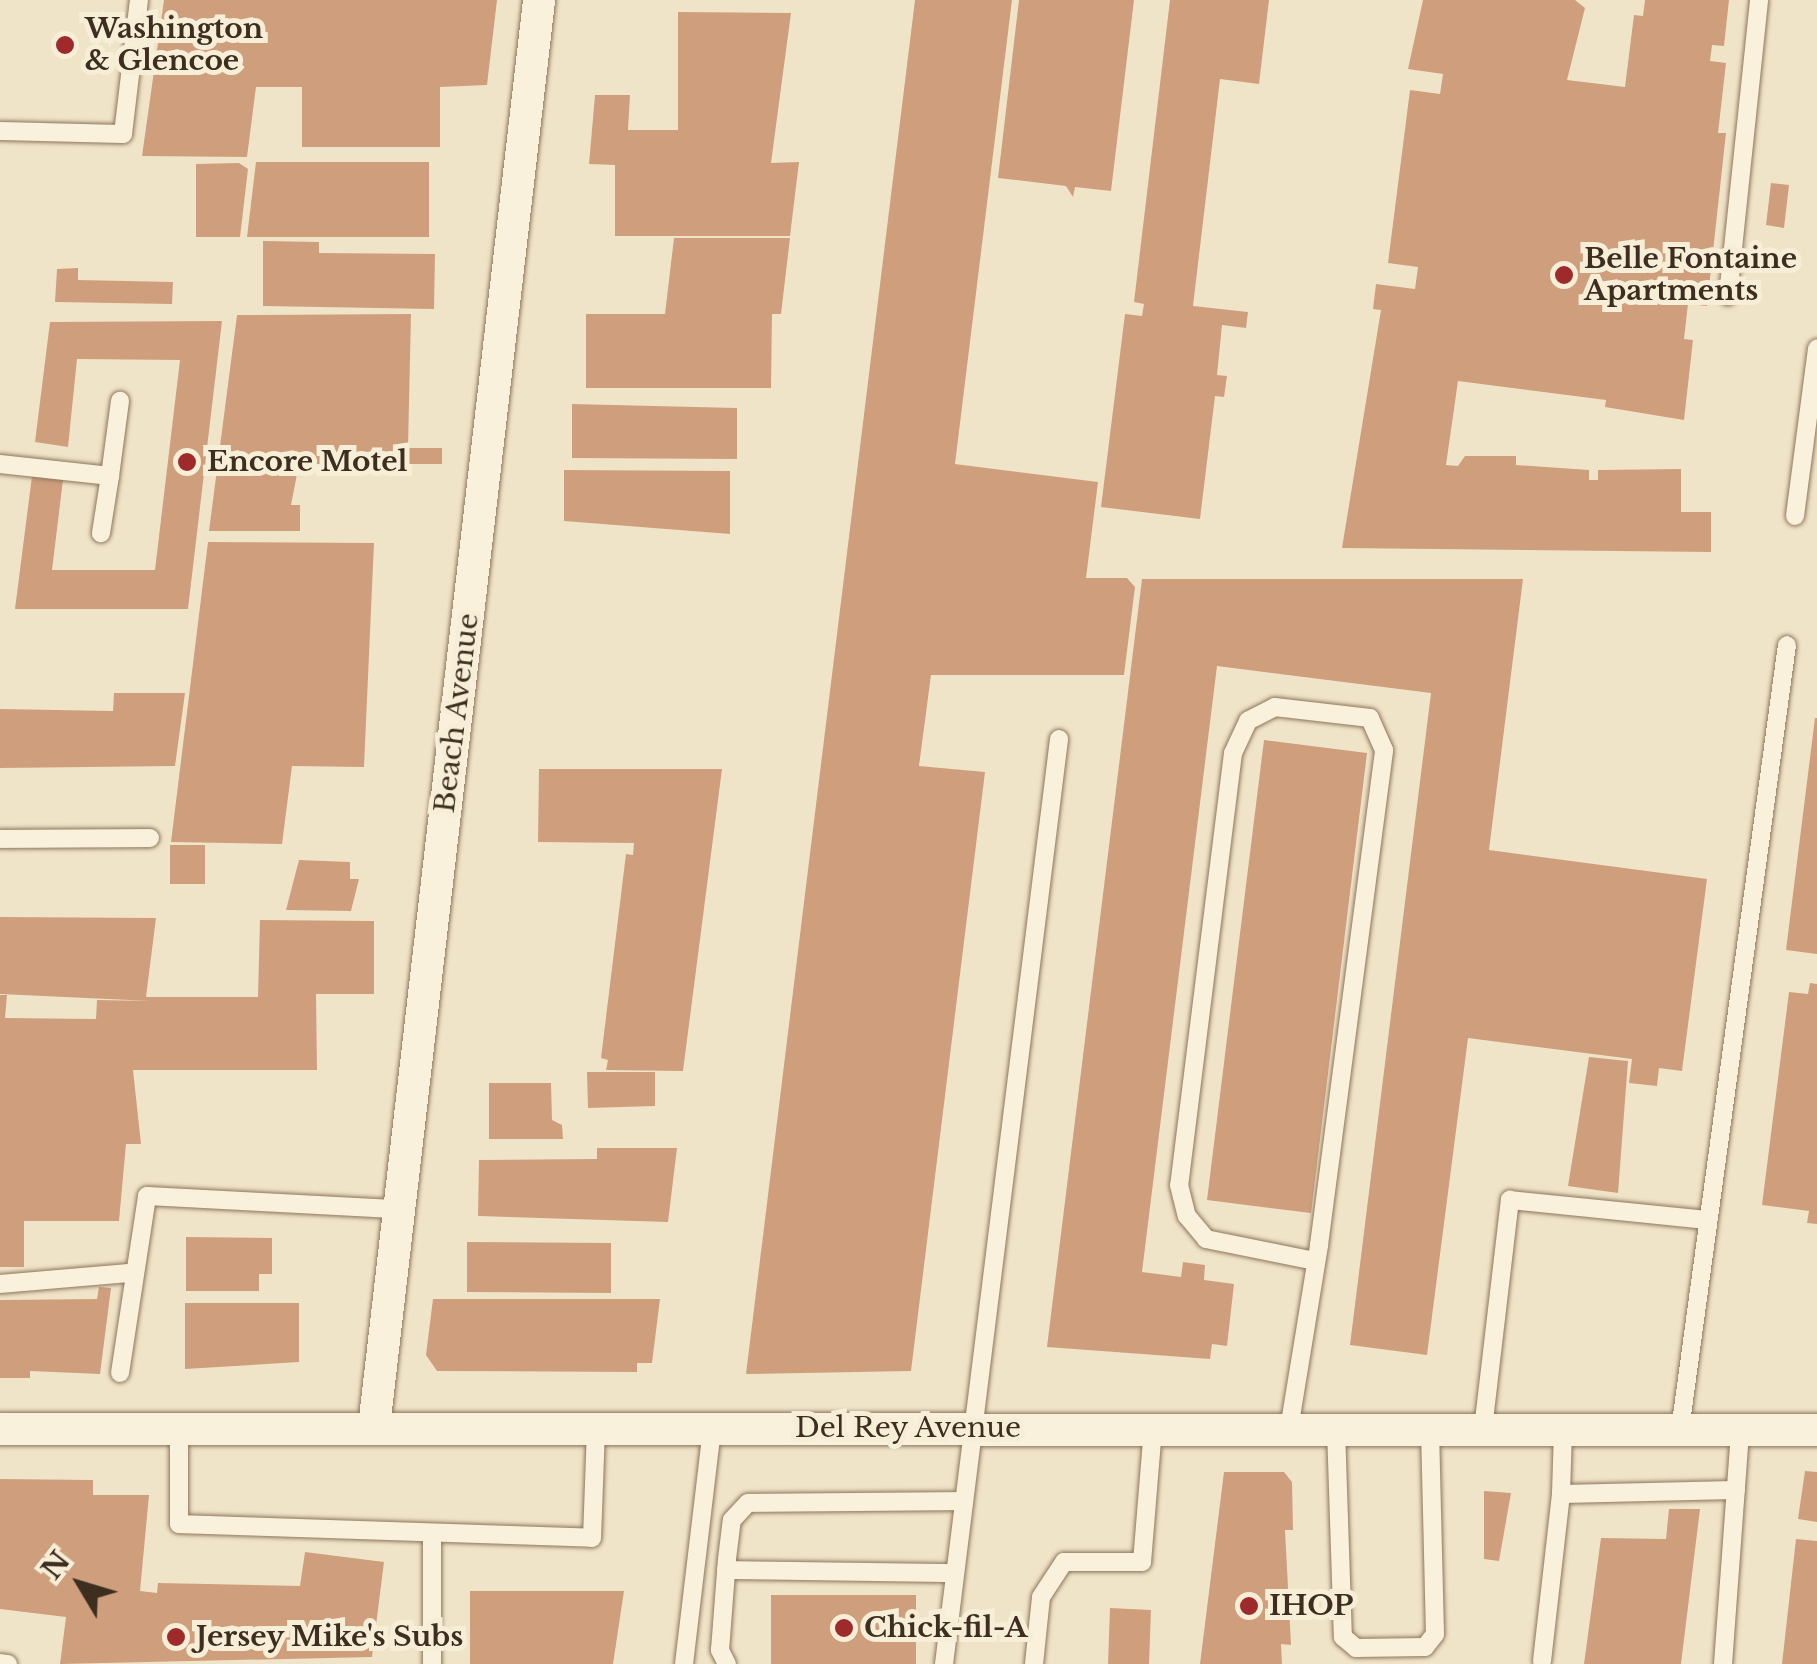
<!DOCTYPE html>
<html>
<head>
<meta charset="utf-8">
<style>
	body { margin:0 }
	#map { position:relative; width:1817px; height:1664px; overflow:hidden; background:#f0e4c8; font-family:"Libre Baskerville",serif }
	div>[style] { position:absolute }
	.building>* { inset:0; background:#cf9f7d }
	.roads { filter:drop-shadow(0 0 2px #8d765c) drop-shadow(0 0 2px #8d765c) }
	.service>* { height:18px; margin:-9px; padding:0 9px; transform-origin:9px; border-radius:9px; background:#faf1dc }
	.minor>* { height:32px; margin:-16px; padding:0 16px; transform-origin:16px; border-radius:16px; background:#faf1dc }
	.dots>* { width:28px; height:28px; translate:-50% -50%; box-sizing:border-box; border:5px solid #f7eed8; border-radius:50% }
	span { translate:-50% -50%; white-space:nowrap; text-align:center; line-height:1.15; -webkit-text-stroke:10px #f7eed8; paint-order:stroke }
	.poi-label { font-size:28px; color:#3d2e20; font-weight:700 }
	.left { translate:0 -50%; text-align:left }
	.street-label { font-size:28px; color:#3d2e20 }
	.north { position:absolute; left:30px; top:1534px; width:100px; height:100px; -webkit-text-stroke:8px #f7eed8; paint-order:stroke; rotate:308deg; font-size:28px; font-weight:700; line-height:40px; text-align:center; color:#3d2e20 }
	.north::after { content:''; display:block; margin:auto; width:35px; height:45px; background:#3d2e20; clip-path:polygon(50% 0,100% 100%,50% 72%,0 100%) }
</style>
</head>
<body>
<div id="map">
	<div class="building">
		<div style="clip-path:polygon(164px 0,497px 0,487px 85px,440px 87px,440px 147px,302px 147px,302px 87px,256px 87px,247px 157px,142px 156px)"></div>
		<div style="clip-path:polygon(915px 0,1012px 0,955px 464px,1098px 482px,1086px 578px,1127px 578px,1135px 587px,1124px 675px,931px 675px,919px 766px,985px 772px,911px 1371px,746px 1374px)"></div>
		<div style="clip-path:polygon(1019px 0,1134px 0,1111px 191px,1075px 187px,1073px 197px,1066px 186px,998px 178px)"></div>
		<div style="clip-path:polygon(1170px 0,1269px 0,1259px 84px,1220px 79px,1193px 306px,1248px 312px,1246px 328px,1222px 325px,1217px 375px,1227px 376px,1224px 397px,1215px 396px,1200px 519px,1101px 507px,1125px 314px,1142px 316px,1144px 304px,1134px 302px)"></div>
		<div style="clip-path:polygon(1423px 0,1575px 0,1585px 8px,1567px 80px,1625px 87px,1634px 15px,1643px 16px,1645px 0,1729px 0,1724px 46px,1712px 45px,1710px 61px,1726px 63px,1718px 133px,1726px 133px,1707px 306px,1688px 304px,1684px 339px,1693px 340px,1684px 420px,1605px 407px,1606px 400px,1458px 381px,1446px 465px,1458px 466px,1465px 456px,1516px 456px,1516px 465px,1589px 470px,1589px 480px,1598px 480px,1598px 470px,1681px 469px,1681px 512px,1711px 512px,1711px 552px,1342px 548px,1381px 310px,1373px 309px,1376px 284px,1415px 289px,1418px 267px,1388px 263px,1410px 90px,1440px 94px,1443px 74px,1408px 69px)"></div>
		<div style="clip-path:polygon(678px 12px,791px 13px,771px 163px,799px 162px,790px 236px,615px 236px,615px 165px,589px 164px,595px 95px,630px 95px,628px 130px,678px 130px)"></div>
		<div style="clip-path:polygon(256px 162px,429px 162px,429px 237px,247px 237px)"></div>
		<div style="clip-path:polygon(239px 163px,248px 169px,240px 237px,196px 237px,196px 164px)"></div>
		<div style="clip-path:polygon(1771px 183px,1789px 185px,1784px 228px,1766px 225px)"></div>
		<div style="clip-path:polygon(674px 238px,790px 238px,781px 314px,772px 314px,771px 388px,586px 388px,586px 314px,665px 314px)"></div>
		<div style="clip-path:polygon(263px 241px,319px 242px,319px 253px,435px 254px,434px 309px,263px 306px)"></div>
		<div style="clip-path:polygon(78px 268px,78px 280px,173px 282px,172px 304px,55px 302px,57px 269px)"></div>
		<div style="clip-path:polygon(411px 314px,408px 448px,442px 448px,442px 464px,299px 464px,291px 505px,300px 505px,300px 531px,209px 531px,237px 315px)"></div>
		<div style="clip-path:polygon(222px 321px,188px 609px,15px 609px,32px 476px,63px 480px,52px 570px,155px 570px,180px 360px,77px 359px,68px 447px,35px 442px,50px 322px)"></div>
		<div style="clip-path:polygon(572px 404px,737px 408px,737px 459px,572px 458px)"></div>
		<div style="clip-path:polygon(564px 470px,730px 471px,730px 534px,564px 521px)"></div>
		<div style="clip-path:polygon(208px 542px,374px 543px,364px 767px,292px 766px,282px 844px,171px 842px)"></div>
		<div style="clip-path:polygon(1142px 579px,1523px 579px,1489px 850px,1707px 879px,1682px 1071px,1659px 1068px,1657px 1086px,1629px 1083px,1632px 1059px,1468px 1038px,1427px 1355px,1350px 1345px,1431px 693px,1217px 666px,1142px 1272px,1181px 1277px,1183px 1262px,1205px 1265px,1204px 1280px,1234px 1284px,1227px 1346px,1212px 1344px,1210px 1359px,1047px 1347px)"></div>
		<div style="clip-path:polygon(114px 693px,185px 693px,175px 766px,0 768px,0 709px,113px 711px)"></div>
		<div style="clip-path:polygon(1815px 718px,1817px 718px,1817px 954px,1786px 950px)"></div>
		<div style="clip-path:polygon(1264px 740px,1367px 753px,1311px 1213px,1207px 1200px)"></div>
		<div style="clip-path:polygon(539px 769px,722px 769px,683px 1071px,606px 1070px,608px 1060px,601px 1058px,626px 854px,633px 855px,634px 843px,538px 842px)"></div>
		<div style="clip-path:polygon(170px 845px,205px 845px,205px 884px,170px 884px)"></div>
		<div style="clip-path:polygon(299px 860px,350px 862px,350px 879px,359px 879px,351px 911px,286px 910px)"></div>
		<div style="clip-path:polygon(0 917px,156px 918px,146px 997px,258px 997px,260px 920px,374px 921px,374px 994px,316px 994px,317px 1070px,133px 1070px,141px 1144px,126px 1144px,119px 1221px,24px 1221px,24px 1267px,0 1267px,0 995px,7px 995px,5px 1018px,96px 1019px,97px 1000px,151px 1001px,0 994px)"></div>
		<div style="clip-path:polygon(1810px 983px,1817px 984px,1817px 1224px,1807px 1223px,1809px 1211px,1762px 1205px,1789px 992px,1808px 994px)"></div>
		<div style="clip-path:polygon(1589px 1057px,1628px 1061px,1618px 1193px,1568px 1186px)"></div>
		<div style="clip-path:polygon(587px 1072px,655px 1072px,655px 1106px,588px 1108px)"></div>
		<div style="clip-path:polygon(489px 1083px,551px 1083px,552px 1120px,562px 1125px,563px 1139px,489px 1139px)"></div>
		<div style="clip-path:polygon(597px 1148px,677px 1148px,668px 1222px,478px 1216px,479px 1160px,597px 1159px)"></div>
		<div style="clip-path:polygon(186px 1237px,272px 1238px,272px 1274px,259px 1274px,259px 1291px,186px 1291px)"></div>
		<div style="clip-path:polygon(467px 1242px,611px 1243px,611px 1293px,467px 1292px)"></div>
		<div style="clip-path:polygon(99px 1287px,111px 1288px,100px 1374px,30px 1371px,30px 1378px,0 1378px,0 1300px,97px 1299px)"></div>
		<div style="clip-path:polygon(433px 1299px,660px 1299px,652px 1363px,637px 1363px,637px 1372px,437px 1371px,426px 1355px)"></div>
		<div style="clip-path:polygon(185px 1303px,299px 1303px,299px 1362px,185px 1369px)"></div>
		<div style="clip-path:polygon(1805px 1471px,1817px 1472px,1817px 1522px,1798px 1519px)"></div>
		<div style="clip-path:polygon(1224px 1472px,1284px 1472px,1292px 1482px,1293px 1530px,1285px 1530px,1291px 1645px,1281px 1644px,1282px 1664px,1200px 1664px)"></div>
		<div style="clip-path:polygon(0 1479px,93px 1480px,93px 1495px,149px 1495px,140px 1591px,157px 1593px,158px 1583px,300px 1586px,305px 1552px,384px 1562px,372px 1657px,60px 1664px,66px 1617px,0 1609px)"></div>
		<div style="clip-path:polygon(1484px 1491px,1511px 1493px,1499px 1561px,1484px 1559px)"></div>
		<div style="clip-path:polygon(1669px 1509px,1700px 1509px,1681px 1664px,1584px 1664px,1601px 1538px,1666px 1539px)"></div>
		<div style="clip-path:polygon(1796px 1539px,1817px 1541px,1817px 1664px,1782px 1664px)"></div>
		<div style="clip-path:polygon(470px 1591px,624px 1591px,613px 1664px,470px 1664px)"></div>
		<div style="clip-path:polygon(771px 1595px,916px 1595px,916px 1664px,771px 1664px)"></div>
		<div style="clip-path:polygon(1110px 1608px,1151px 1610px,1149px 1664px,1108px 1664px)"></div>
	</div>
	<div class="roads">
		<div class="service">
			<div style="left:0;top:131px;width:123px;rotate:1.4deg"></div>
			<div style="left:123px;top:134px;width:135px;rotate:-83.2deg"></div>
			<div style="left:1728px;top:296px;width:298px;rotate:-84deg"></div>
			<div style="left:0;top:464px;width:111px;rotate:6.2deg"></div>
			<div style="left:110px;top:476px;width:58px;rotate:99deg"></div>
			<div style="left:110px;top:476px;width:76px;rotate:-82.4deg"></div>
			<div style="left:1795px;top:516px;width:169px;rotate:-82.5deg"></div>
			<div style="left:0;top:839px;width:150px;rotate:-0.4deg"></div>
			<div style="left:0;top:1284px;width:129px;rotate:-4.9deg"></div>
			<div style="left:120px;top:1373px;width:179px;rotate:-81.3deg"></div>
			<div style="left:147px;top:1196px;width:252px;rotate:3deg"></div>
			<div style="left:179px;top:1429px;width:95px;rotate:90deg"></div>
			<div style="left:179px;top:1524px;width:413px;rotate:1.9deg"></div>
			<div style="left:592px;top:1538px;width:110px;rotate:-87.9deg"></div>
			<div style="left:1289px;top:1429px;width:186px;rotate:-80.7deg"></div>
			<div style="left:1319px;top:1245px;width:499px;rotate:-82.5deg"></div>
			<div style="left:1384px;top:750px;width:35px;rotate:-114deg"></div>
			<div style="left:1370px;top:718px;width:96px;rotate:-173.4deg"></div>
			<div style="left:1275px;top:707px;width:30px;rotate:153deg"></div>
			<div style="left:1248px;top:721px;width:35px;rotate:115deg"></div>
			<div style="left:1233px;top:753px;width:435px;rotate:97.1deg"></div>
			<div style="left:1179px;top:1185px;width:32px;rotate:76deg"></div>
			<div style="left:1187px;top:1216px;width:30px;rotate:50deg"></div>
			<div style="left:1206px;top:1239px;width:111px;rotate:11.4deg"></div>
			<div style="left:1336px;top:1429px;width:208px;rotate:88.1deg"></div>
			<div style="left:1343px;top:1637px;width:17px;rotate:40deg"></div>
			<div style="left:1356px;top:1648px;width:69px;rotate:-0.8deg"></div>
			<div style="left:1425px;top:1647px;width:16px;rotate:-52deg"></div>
			<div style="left:1435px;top:1634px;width:205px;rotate:-91.4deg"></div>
			<div style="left:1483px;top:1429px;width:231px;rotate:-83.3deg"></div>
			<div style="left:1510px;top:1200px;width:199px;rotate:5.8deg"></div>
			<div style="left:1680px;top:1430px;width:792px;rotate:-82.24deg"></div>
			<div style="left:1561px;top:1494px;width:64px;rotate:-88.2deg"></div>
			<div style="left:432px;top:1533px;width:131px;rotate:90deg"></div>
			<div style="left:726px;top:1570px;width:227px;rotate:0.8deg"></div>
			<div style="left:1542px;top:1661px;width:168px;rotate:-83.5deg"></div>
			<div style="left:1561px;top:1494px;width:175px;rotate:-1.3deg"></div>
			<div style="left:0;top:1663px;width:8px;rotate:7deg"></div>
			<div style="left:684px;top:1664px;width:237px;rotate:-83.2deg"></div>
			<div style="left:727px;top:1664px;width:16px;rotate:-117deg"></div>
			<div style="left:720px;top:1650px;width:91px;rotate:-85.6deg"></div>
			<div style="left:727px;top:1559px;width:39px;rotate:-83deg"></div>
			<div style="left:732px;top:1520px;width:23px;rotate:-47deg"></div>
			<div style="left:748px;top:1503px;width:213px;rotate:-0.5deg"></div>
			<div style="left:944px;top:1664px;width:932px;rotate:-82.91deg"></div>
			<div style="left:1034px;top:1664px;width:67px;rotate:-84deg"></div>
			<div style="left:1041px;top:1597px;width:42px;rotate:-56.7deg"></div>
			<div style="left:1064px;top:1562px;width:78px"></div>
			<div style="left:1142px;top:1562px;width:134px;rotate:-85.3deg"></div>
			<div style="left:1723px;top:1664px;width:235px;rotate:-85.8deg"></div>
		</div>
		<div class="minor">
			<div style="left:374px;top:1427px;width:1437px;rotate:-83.4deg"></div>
			<div style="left:0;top:1429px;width:1817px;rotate:0.03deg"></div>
		</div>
	</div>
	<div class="dots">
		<div style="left:65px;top:45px;background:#9e2a2b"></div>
		<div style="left:1564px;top:275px;background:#9e2a2b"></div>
		<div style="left:187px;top:462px;background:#9e2a2b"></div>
		<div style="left:1249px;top:1606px;background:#9e2a2b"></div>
		<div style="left:844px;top:1628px;background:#9e2a2b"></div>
		<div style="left:176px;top:1637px;background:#9e2a2b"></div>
	</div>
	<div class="poi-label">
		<span class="left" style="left:85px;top:45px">Washington<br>&amp; Glencoe</span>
		<span class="left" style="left:1584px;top:275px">Belle Fontaine<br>Apartments</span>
		<span class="left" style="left:207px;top:462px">Encore Motel</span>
		<span class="left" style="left:1269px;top:1606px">IHOP</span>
		<span class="left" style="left:864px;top:1628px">Chick-fil-A</span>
		<span class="left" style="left:196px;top:1637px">Jersey Mike's Subs</span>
	</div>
	<div class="street-label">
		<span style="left:457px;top:713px;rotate:-83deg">Beach Avenue</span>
		<span style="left:908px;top:1428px">Del Rey Avenue</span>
	</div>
	<div class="north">N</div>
</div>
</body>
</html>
